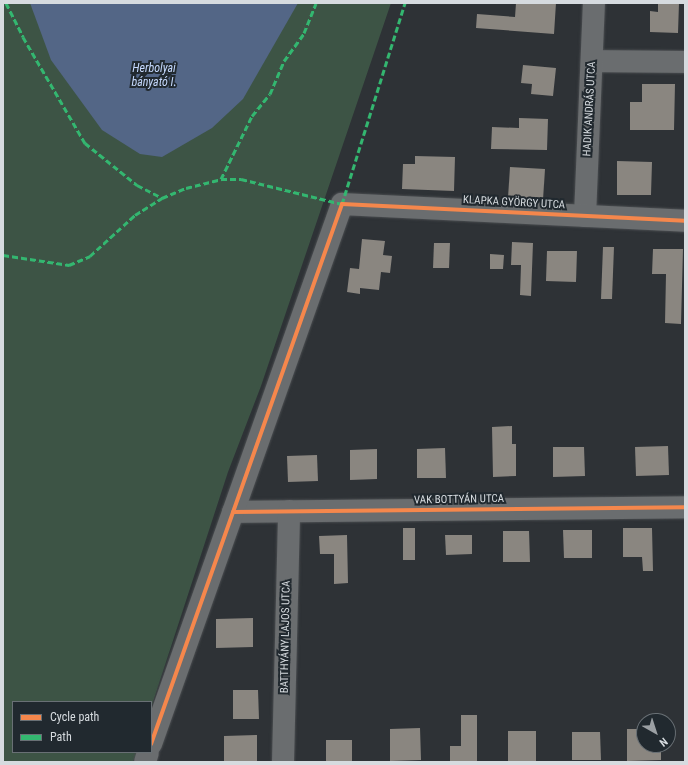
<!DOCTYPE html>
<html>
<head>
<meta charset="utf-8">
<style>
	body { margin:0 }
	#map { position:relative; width:688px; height:765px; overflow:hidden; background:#2e3236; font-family:"Roboto Condensed",sans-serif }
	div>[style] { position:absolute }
	.green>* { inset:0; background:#3d5445 }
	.water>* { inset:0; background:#536686 }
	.building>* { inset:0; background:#8a8680 }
	.roads { filter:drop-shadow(0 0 1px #4a4d50) drop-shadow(0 0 1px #4a4d50) }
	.minor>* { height:22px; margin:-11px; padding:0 11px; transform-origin:11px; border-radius:11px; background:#6a6d6f }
	.quiet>* { height:3px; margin-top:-1.5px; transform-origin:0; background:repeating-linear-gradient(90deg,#33b770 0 6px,transparent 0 9px) }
	.cycleway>* { height:4px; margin:-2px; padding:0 2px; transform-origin:2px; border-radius:2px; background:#f5874c }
	span { translate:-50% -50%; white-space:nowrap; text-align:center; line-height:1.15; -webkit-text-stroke:4px #21292f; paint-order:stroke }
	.street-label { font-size:11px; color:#d6dbdf }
	.water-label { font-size:12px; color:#c5d9fd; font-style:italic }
	.frame { position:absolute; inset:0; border:4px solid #d6dbdf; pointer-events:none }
	.legend { position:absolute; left:12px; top:701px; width:140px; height:52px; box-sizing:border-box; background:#21292f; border:1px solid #697075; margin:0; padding:5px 7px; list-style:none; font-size:12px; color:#d6dbdf }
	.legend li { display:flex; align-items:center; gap:8px; height:20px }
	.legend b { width:20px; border:1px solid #697075 }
	.north { position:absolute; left:636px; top:713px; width:40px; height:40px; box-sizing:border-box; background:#21292f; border:1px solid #697075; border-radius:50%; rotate:141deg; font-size:11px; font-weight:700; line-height:16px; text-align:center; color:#d6dbdf }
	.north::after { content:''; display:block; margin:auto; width:14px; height:18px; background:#9ba0a4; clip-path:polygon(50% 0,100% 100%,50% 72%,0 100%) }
</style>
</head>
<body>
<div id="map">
	<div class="green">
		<div style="clip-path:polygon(3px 3px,391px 3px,261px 386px,228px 472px,151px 708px,151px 702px,13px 702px,13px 752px,137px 752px,133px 762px,3px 762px)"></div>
	</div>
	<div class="water">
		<div style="clip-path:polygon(30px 3px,298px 3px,243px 99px,212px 128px,162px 157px,140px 154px,102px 130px,51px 60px)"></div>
	</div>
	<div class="building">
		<div style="clip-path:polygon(516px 3px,556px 3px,554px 34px,476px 28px,477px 14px,515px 17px)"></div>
		<div style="clip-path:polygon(658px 3px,679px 3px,678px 33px,650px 32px,650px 11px,658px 12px)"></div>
		<div style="clip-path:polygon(523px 65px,556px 68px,553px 96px,531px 94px,532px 84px,521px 83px)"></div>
		<div style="clip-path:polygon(642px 84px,675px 84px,674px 130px,630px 130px,630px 102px,642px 102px)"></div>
		<div style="clip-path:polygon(519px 118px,548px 119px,547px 150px,491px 149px,492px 127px,519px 128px)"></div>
		<div style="clip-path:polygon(415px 156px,455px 157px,454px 191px,402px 189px,403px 164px,415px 164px)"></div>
		<div style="clip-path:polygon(617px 161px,652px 162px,651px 195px,617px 195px)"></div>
		<div style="clip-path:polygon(510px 167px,545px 169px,543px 200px,508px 198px)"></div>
		<div style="clip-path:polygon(362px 239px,385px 241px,383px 255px,392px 256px,390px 273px,381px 272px,379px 290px,360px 288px,360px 294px,347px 292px,350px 268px,359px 269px)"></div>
		<div style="clip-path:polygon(512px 242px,533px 243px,531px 296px,520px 295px,521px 265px,511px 265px)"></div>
		<div style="clip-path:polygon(434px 243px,450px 243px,449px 268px,433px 268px)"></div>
		<div style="clip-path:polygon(603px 247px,614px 247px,612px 299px,601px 299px)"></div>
		<div style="clip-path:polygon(653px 249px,683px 249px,681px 324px,665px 323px,666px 274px,652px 274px)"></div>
		<div style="clip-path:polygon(547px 251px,577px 251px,576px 282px,546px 281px)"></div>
		<div style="clip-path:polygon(490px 254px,504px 255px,503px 269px,490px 269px)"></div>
		<div style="clip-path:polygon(512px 426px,512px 444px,516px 444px,516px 476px,493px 477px,492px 427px)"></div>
		<div style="clip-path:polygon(668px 446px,669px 475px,636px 476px,635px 447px)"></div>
		<div style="clip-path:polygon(553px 447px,584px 447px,585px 476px,553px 477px)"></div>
		<div style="clip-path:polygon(445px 448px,446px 478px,417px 478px,417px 449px)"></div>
		<div style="clip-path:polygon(377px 449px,377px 479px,350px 480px,350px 450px)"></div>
		<div style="clip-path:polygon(317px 455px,318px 481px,288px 482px,287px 456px)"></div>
		<div style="clip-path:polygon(403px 528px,415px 528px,415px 560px,403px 560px)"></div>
		<div style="clip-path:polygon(623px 528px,652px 528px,653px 571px,643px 571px,642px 557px,623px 557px)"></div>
		<div style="clip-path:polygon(563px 530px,592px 530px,592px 558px,564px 558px)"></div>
		<div style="clip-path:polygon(503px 531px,529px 531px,530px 562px,503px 562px)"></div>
		<div style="clip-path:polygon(347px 535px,348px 583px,334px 584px,334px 554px,320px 554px,319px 536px)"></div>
		<div style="clip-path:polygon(445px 535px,472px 535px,472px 554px,446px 555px)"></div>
		<div style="clip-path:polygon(253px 618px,253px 647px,216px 648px,216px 619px)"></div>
		<div style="clip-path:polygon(233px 690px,258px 690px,259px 719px,233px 719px)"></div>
		<div style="clip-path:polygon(461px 715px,477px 715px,477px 762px,450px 762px,450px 746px,461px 746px)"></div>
		<div style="clip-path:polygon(420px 728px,421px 760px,390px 761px,390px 729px)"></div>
		<div style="clip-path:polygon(627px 729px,644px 729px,644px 745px,661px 745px,661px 760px,627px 761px)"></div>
		<div style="clip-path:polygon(508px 731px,536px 731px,536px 761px,508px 762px)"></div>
		<div style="clip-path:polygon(572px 732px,600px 732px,601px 760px,572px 760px)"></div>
		<div style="clip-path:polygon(257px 735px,257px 762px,224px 762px,224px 736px)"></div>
		<div style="clip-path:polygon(326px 740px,352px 740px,352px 762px,326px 762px)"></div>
	</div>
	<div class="roads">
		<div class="minor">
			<div style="left:592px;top:61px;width:93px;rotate:0.6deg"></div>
			<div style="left:585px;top:216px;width:213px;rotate:-87.6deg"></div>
			<div style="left:233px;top:512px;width:452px;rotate:-0.6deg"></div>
			<div style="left:151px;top:744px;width:573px;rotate:-70.52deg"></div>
			<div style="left:342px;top:204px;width:343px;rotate:2.8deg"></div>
			<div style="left:145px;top:762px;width:10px;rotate:-73deg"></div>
			<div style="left:283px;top:762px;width:251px;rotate:-88.6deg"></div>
		</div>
	</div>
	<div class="quiet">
		<div style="left:6px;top:3px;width:38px;rotate:63deg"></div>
		<div style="left:23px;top:37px;width:123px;rotate:59.7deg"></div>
		<div style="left:85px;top:143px;width:67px;rotate:38.9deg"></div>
		<div style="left:137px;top:185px;width:28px;rotate:27deg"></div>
		<div style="left:221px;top:179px;width:70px;rotate:-63.8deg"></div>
		<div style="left:252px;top:116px;width:28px;rotate:-51deg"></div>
		<div style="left:270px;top:94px;width:36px;rotate:-67deg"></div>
		<div style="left:284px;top:61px;width:34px;rotate:-54deg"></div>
		<div style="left:304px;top:33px;width:32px;rotate:-68deg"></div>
		<div style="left:3px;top:255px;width:67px;rotate:8.6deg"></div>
		<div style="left:69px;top:265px;width:23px;rotate:-23deg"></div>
		<div style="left:90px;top:256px;width:61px;rotate:-42.3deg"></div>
		<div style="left:135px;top:215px;width:32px;rotate:-32deg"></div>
		<div style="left:162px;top:198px;width:26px;rotate:-23deg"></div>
		<div style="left:186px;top:188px;width:36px;rotate:-14deg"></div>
		<div style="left:221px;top:179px;width:20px"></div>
		<div style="left:241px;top:179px;width:104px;rotate:13.9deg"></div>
		<div style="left:342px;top:204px;width:211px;rotate:-72.6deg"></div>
	</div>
	<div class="cycleway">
		<div style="left:233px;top:512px;width:452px;rotate:-0.6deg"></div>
		<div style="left:151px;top:744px;width:573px;rotate:-70.52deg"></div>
		<div style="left:342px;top:204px;width:343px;rotate:2.8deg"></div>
	</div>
	<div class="street-label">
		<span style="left:590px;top:109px;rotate:-87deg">HADIK ANDRÁS UTCA</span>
		<span style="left:514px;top:203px;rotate:3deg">KLAPKA GYÖRGY UTCA</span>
		<span style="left:459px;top:500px;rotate:-1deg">VAK BOTTYÁN UTCA</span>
		<span style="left:286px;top:637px;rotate:-89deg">BATTHYÁNY LAJOS UTCA</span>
	</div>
	<div class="water-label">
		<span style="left:154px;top:76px">Herbolyai<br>bányató I.</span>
	</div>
	<div class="frame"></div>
	<ul class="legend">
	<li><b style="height:5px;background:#f5874c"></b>Cycle path</li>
	<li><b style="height:5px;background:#33b770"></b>Path</li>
	</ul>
	<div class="north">N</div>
</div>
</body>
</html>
